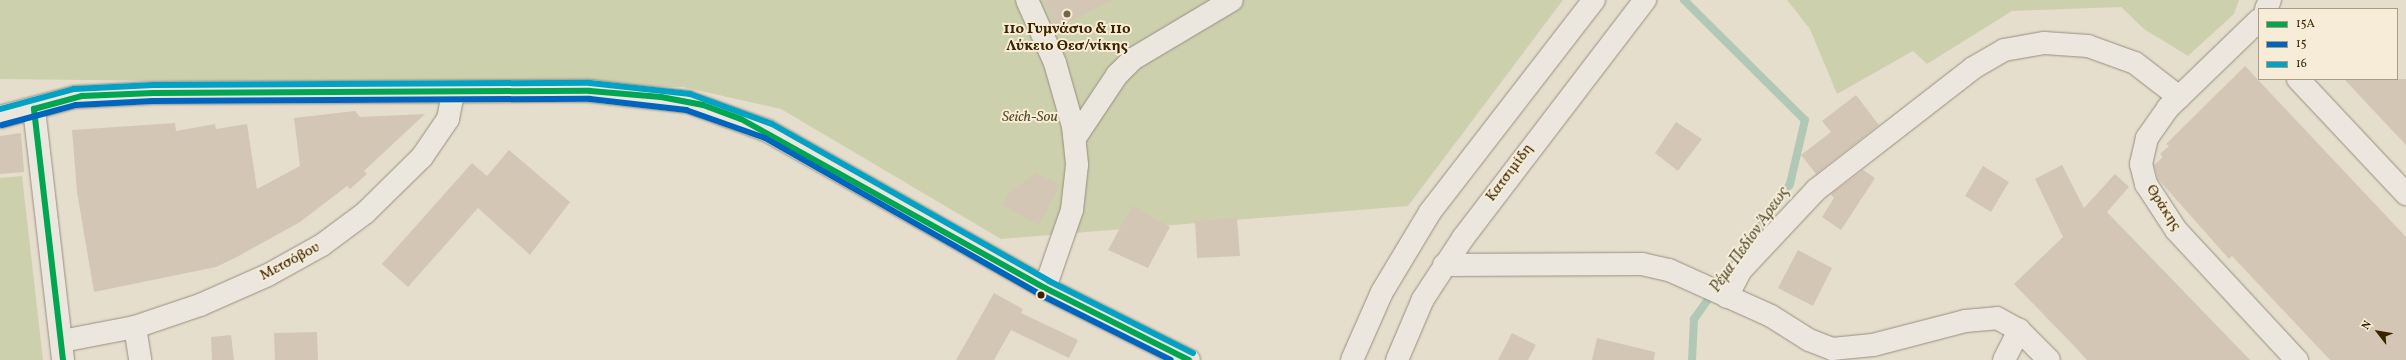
<!DOCTYPE html>
<html>
<head>
<meta charset="utf-8">
<style>
	body { margin:0 }
	#map { position:relative; width:2406px; height:360px; overflow:hidden; background:#e6decc; font-family:Vollkorn,serif }
	div>[style] { position:absolute }
	.green>* { inset:0; background:#cdd0ad }
	.stream>* { height:8px; margin:-4px; padding:0 4px; transform-origin:4px; border-radius:4px; background:#b2c8b6 }
	.building>* { inset:0; background:#d4c6b5 }
	.roads { filter:drop-shadow(0 0 1px #978f80) drop-shadow(0 0 1px #978f80) }
	.minor>* { height:22px; margin:-11px; padding:0 11px; transform-origin:11px; border-radius:11px; background:#ebe6de }
	.tertiary>* { height:22px; margin:-11px; padding:0 11px; transform-origin:11px; border-radius:11px; background:#ebe6de }
	.secondary>* { height:22px; margin:-11px; padding:0 11px; transform-origin:11px; border-radius:11px; background:#ebe6de }
	.bus-1>* { height:6px; margin:-3px; padding:0 3px; transform-origin:3px; border-radius:3px; background:#00a651 }
	.bus-2>* { height:6px; margin:-3px; padding:0 3px; transform-origin:3px; border-radius:3px; background:#0065bd }
	.bus-3>* { height:6px; margin:-3px; padding:0 3px; transform-origin:3px; border-radius:3px; background:#03a2c4 }
	.dots>* { width:11px; height:11px; translate:-50% -50%; box-sizing:border-box; border:2px solid #f6ecd7; border-radius:50% }
	span { translate:-50% -50%; white-space:nowrap; text-align:center; line-height:1.15; -webkit-text-stroke:4px #f6ecd7; paint-order:stroke }
	.poi-label { font-size:15px; color:#3a2400; font-weight:700 }
	.park-label { font-size:15px; color:#5a4c25; font-style:italic }
	.street-label { font-size:15px; color:#3a2400 }
	.water-label { font-size:16px; color:#575234; font-style:italic }
	.legend { position:absolute; left:2258px; top:8px; width:140px; height:72px; box-sizing:border-box; background:#f6ecd7; border:1px solid #ab9c81; margin:0; padding:5px 7px; list-style:none; font-size:12px; color:#3a2400 }
	.legend li { display:flex; align-items:center; gap:8px; height:20px }
	.legend b { width:20px; border:1px solid #ab9c81 }
	.north { position:absolute; left:2358px; top:312px; width:40px; height:40px; -webkit-text-stroke:3px #f6ecd7; paint-order:stroke; rotate:301deg; font-size:11px; font-weight:700; line-height:16px; text-align:center; color:#3a2400 }
	.north::after { content:''; display:block; margin:auto; width:14px; height:18px; background:#3a2400; clip-path:polygon(50% 0,100% 100%,50% 72%,0 100%) }
</style>
</head>
<body>
<div id="map">
	<div class="green">
		<div style="clip-path:polygon(0 0,1563px 0,1408px 206px,1001px 239px,781px 109px,683px 87px,0 79px)"></div>
		<div style="clip-path:polygon(1787px 0,2239px 0,2234px 14px,2188px 56px,2144px 29px,2121px 7px,2012px 11px,1927px 64px,1913px 51px,1837px 94px,1810px 29px)"></div>
		<div style="clip-path:polygon(22px 176px,43px 360px,0 360px,0 178px)"></div>
	</div>
	<div class="stream">
		<div style="left:1684px;top:0;width:170px;rotate:44.8deg"></div>
		<div style="left:1805px;top:120px;width:66px;rotate:103.2deg"></div>
		<div style="left:1790px;top:184px;width:166px;rotate:125.4deg"></div>
		<div style="left:1694px;top:319px;width:41px;rotate:92.8deg"></div>
	</div>
	<div class="building">
		<div style="clip-path:polygon(1044px 0,1113px 0,1056px 28px)"></div>
		<div style="clip-path:polygon(2245px 66px,2406px 237px,2406px 360px,2330px 360px,2232px 256px,2229px 259px,2158px 179px,2154px 165px,2163px 157px,2160px 154px,2169px 146px,2166px 144px)"></div>
		<div style="clip-path:polygon(2344px 79px,2406px 79px,2406px 145px,2373px 110px)"></div>
		<div style="clip-path:polygon(1856px 95px,1879px 125px,1816px 174px,1801px 155px,1831px 132px,1822px 121px)"></div>
		<div style="clip-path:polygon(355px 111px,360px 117px,425px 114px,364px 171px,367px 174px,350px 189px,347px 186px,300px 222px,235px 258px,216px 267px,94px 292px,77px 192px,72px 130px,175px 123px,176px 131px,215px 124px,216px 129px,247px 124px,257px 189px,300px 166px,294px 118px)"></div>
		<div style="clip-path:polygon(1676px 122px,1702px 139px,1678px 171px,1655px 153px)"></div>
		<div style="clip-path:polygon(21px 133px,24px 172px,0 174px,0 136px)"></div>
		<div style="clip-path:polygon(509px 150px,570px 202px,530px 255px,478px 208px,408px 287px,382px 264px,472px 163px,487px 176px)"></div>
		<div style="clip-path:polygon(2062px 165px,2084px 208px,2115px 174px,2129px 187px,2107px 212px,2250px 360px,2087px 360px,2077px 349px,2014px 284px,2063px 237px,2035px 179px)"></div>
		<div style="clip-path:polygon(1983px 166px,2009px 182px,1991px 212px,1965px 196px)"></div>
		<div style="clip-path:polygon(1863px 170px,1875px 178px,1841px 230px,1822px 217px,1834px 198px,1831px 194px)"></div>
		<div style="clip-path:polygon(1036px 173px,1060px 185px,1039px 225px,1002px 205px,1011px 191px)"></div>
		<div style="clip-path:polygon(1132px 206px,1170px 227px,1148px 268px,1108px 250px)"></div>
		<div style="clip-path:polygon(1237px 218px,1240px 256px,1197px 258px,1195px 221px)"></div>
		<div style="clip-path:polygon(1798px 250px,1832px 268px,1813px 306px,1778px 288px)"></div>
		<div style="clip-path:polygon(994px 293px,1023px 309px,1021px 313px,1078px 340px,1069px 358px,1011px 330px,994px 360px,956px 360px)"></div>
		<div style="clip-path:polygon(317px 332px,318px 360px,275px 360px,274px 333px)"></div>
		<div style="clip-path:polygon(1512px 333px,1536px 345px,1528px 360px,1498px 360px)"></div>
		<div style="clip-path:polygon(231px 335px,234px 360px,212px 360px,211px 337px)"></div>
		<div style="clip-path:polygon(1597px 338px,1655px 352px,1654px 360px,1592px 360px)"></div>
	</div>
	<div class="roads">
		<div class="minor">
			<div style="left:1027px;top:0;width:69px;rotate:66deg"></div>
			<div style="left:1055px;top:63px;width:66px;rotate:74.1deg"></div>
			<div style="left:1073px;top:126px;width:39px;rotate:84deg"></div>
			<div style="left:1077px;top:165px;width:45px;rotate:96.3deg"></div>
			<div style="left:1072px;top:210px;width:83px;rotate:109.1deg"></div>
			<div style="left:2266px;top:9px;width:10px;rotate:-66deg"></div>
			<div style="left:2259px;top:20px;width:127px;rotate:136deg"></div>
			<div style="left:2168px;top:108px;width:37px;rotate:125deg"></div>
			<div style="left:2147px;top:138px;width:27px;rotate:103deg"></div>
			<div style="left:2141px;top:164px;width:21px;rotate:76deg"></div>
			<div style="left:2146px;top:184px;width:55px;rotate:56.9deg"></div>
			<div style="left:2176px;top:230px;width:178px;rotate:47.1deg"></div>
			<div style="left:2298px;top:79px;width:158px;rotate:46.8deg"></div>
			<div style="left:1075px;top:138px;width:76px;rotate:-56.3deg"></div>
			<div style="left:1117px;top:75px;width:23px;rotate:-45deg"></div>
			<div style="left:1133px;top:59px;width:115px;rotate:-30.8deg"></div>
			<div style="left:1444px;top:265px;width:198px;rotate:-0.3deg"></div>
			<div style="left:1642px;top:264px;width:28px;rotate:13deg"></div>
			<div style="left:1669px;top:270px;width:112px;rotate:24.3deg"></div>
			<div style="left:1771px;top:316px;width:45px;rotate:32.3deg"></div>
			<div style="left:1809px;top:340px;width:25px;rotate:21deg"></div>
			<div style="left:1832px;top:349px;width:41px;rotate:-5.6deg"></div>
			<div style="left:1873px;top:345px;width:95px;rotate:-14.6deg"></div>
			<div style="left:1965px;top:321px;width:32px;rotate:-5deg"></div>
			<div style="left:1997px;top:318px;width:25px;rotate:29deg"></div>
			<div style="left:2019px;top:330px;width:42px;rotate:45deg"></div>
			<div style="left:1727px;top:297px;width:30px;rotate:-63deg"></div>
			<div style="left:1741px;top:270px;width:110px;rotate:-46.8deg"></div>
			<div style="left:1816px;top:190px;width:199px;rotate:-37.8deg"></div>
			<div style="left:1973px;top:68px;width:36px;rotate:-30deg"></div>
			<div style="left:2004px;top:50px;width:41px;rotate:-9.9deg"></div>
			<div style="left:2044px;top:43px;width:44px;rotate:3.9deg"></div>
			<div style="left:2088px;top:46px;width:50px;rotate:19.9deg"></div>
			<div style="left:2135px;top:63px;width:56px;rotate:37.7deg"></div>
			<div style="left:135px;top:327px;width:33px;rotate:81deg"></div>
			<div style="left:62px;top:341px;width:74px;rotate:-10.9deg"></div>
			<div style="left:135px;top:327px;width:69px;rotate:-18.7deg"></div>
			<div style="left:200px;top:305px;width:74px;rotate:-23.8deg"></div>
			<div style="left:268px;top:275px;width:62px;rotate:-29.1deg"></div>
			<div style="left:322px;top:245px;width:54px;rotate:-36.7deg"></div>
			<div style="left:365px;top:213px;width:80px;rotate:-44.5deg"></div>
			<div style="left:422px;top:157px;width:46px;rotate:-55.6deg"></div>
			<div style="left:448px;top:119px;width:26px;rotate:-79deg"></div>
			<div style="left:2004px;top:360px;width:34px;rotate:-63deg"></div>
		</div>
		<div class="tertiary">
			<div style="left:34px;top:109px;width:253px;rotate:83.4deg"></div>
			<div style="left:0;top:117px;width:78px;rotate:-14.9deg"></div>
			<div style="left:75px;top:97px;width:78px;rotate:-2.9deg"></div>
			<div style="left:153px;top:93px;width:437px;rotate:-0.3deg"></div>
			<div style="left:590px;top:91px;width:99px;rotate:6.4deg"></div>
			<div style="left:688px;top:102px;width:85px;rotate:19.9deg"></div>
			<div style="left:768px;top:131px;width:318px;rotate:29.5deg"></div>
			<div style="left:1045px;top:288px;width:161px;rotate:26.6deg"></div>
		</div>
		<div class="secondary">
			<div style="left:1352px;top:360px;width:74px;rotate:-66.2deg"></div>
			<div style="left:1382px;top:292px;width:93px;rotate:-59deg"></div>
			<div style="left:1430px;top:212px;width:268px;rotate:-52.3deg"></div>
			<div style="left:1397px;top:360px;width:66px;rotate:-66.9deg"></div>
			<div style="left:1423px;top:299px;width:73px;rotate:-56.7deg"></div>
			<div style="left:1463px;top:238px;width:300px;rotate:-52.6deg"></div>
		</div>
	</div>
	<div class="bus-1">
		<div style="left:63px;top:360px;width:253px;rotate:-96.6deg"></div>
		<div style="left:34px;top:109px;width:50px;rotate:-15.2deg"></div>
		<div style="left:82px;top:96px;width:71px;rotate:-2.4deg"></div>
		<div style="left:153px;top:93px;width:437px;rotate:-0.3deg"></div>
		<div style="left:590px;top:91px;width:71px;rotate:4.8deg"></div>
		<div style="left:661px;top:97px;width:43px;rotate:10.8deg"></div>
		<div style="left:703px;top:105px;width:40px;rotate:20.2deg"></div>
		<div style="left:741px;top:119px;width:348px;rotate:29.1deg"></div>
		<div style="left:1045px;top:288px;width:161px;rotate:26.6deg"></div>
	</div>
	<div class="bus-2">
		<div style="left:2px;top:125px;width:77px;rotate:-15.1deg"></div>
		<div style="left:76px;top:105px;width:77px;rotate:-3deg"></div>
		<div style="left:153px;top:101px;width:437px;rotate:-0.3deg"></div>
		<div style="left:590px;top:99px;width:97px;rotate:6.5deg"></div>
		<div style="left:686px;top:110px;width:84px;rotate:19.5deg"></div>
		<div style="left:765px;top:138px;width:318px;rotate:29.6deg"></div>
		<div style="left:1041px;top:295px;width:145px;rotate:26.6deg"></div>
	</div>
	<div class="bus-3">
		<div style="left:0;top:109px;width:77px;rotate:-15.1deg"></div>
		<div style="left:74px;top:89px;width:79px;rotate:-2.9deg"></div>
		<div style="left:153px;top:85px;width:437px;rotate:-0.3deg"></div>
		<div style="left:590px;top:83px;width:101px;rotate:6.3deg"></div>
		<div style="left:690px;top:94px;width:87px;rotate:20.1deg"></div>
		<div style="left:772px;top:124px;width:318px;rotate:29.5deg"></div>
		<div style="left:1049px;top:281px;width:161px;rotate:26.6deg"></div>
	</div>
	<div class="dots">
		<div style="left:1067px;top:14px;background:#766547"></div>
		<div style="left:1041px;top:295px;background:#3a2400"></div>
	</div>
	<div class="poi-label">
		<span style="left:1067px;top:38px">11ο Γυμνάσιο &amp; 11ο<br>Λύκειο Θεσ/νίκης</span>
	</div>
	<div class="park-label">
		<span style="left:1030px;top:118px">Seich-Sou</span>
	</div>
	<div class="street-label">
		<span style="left:1510px;top:173px;rotate:-53deg">Κατσιμίδη</span>
		<span style="left:2163px;top:208px;rotate:57deg">Θράκης</span>
		<span style="left:290px;top:262px;rotate:-28deg">Μετσόβου</span>
	</div>
	<div class="water-label">
		<span style="left:1750px;top:240px;rotate:-55deg">Ρέμα Πεδίον Άρεως</span>
	</div>
	<ul class="legend">
	<li><b style="height:5px;background:#00a651"></b>15Α</li>
	<li><b style="height:5px;background:#0065bd"></b>15</li>
	<li><b style="height:5px;background:#03a2c4"></b>16</li>
	</ul>
	<div class="north">N</div>
</div>
</body>
</html>
